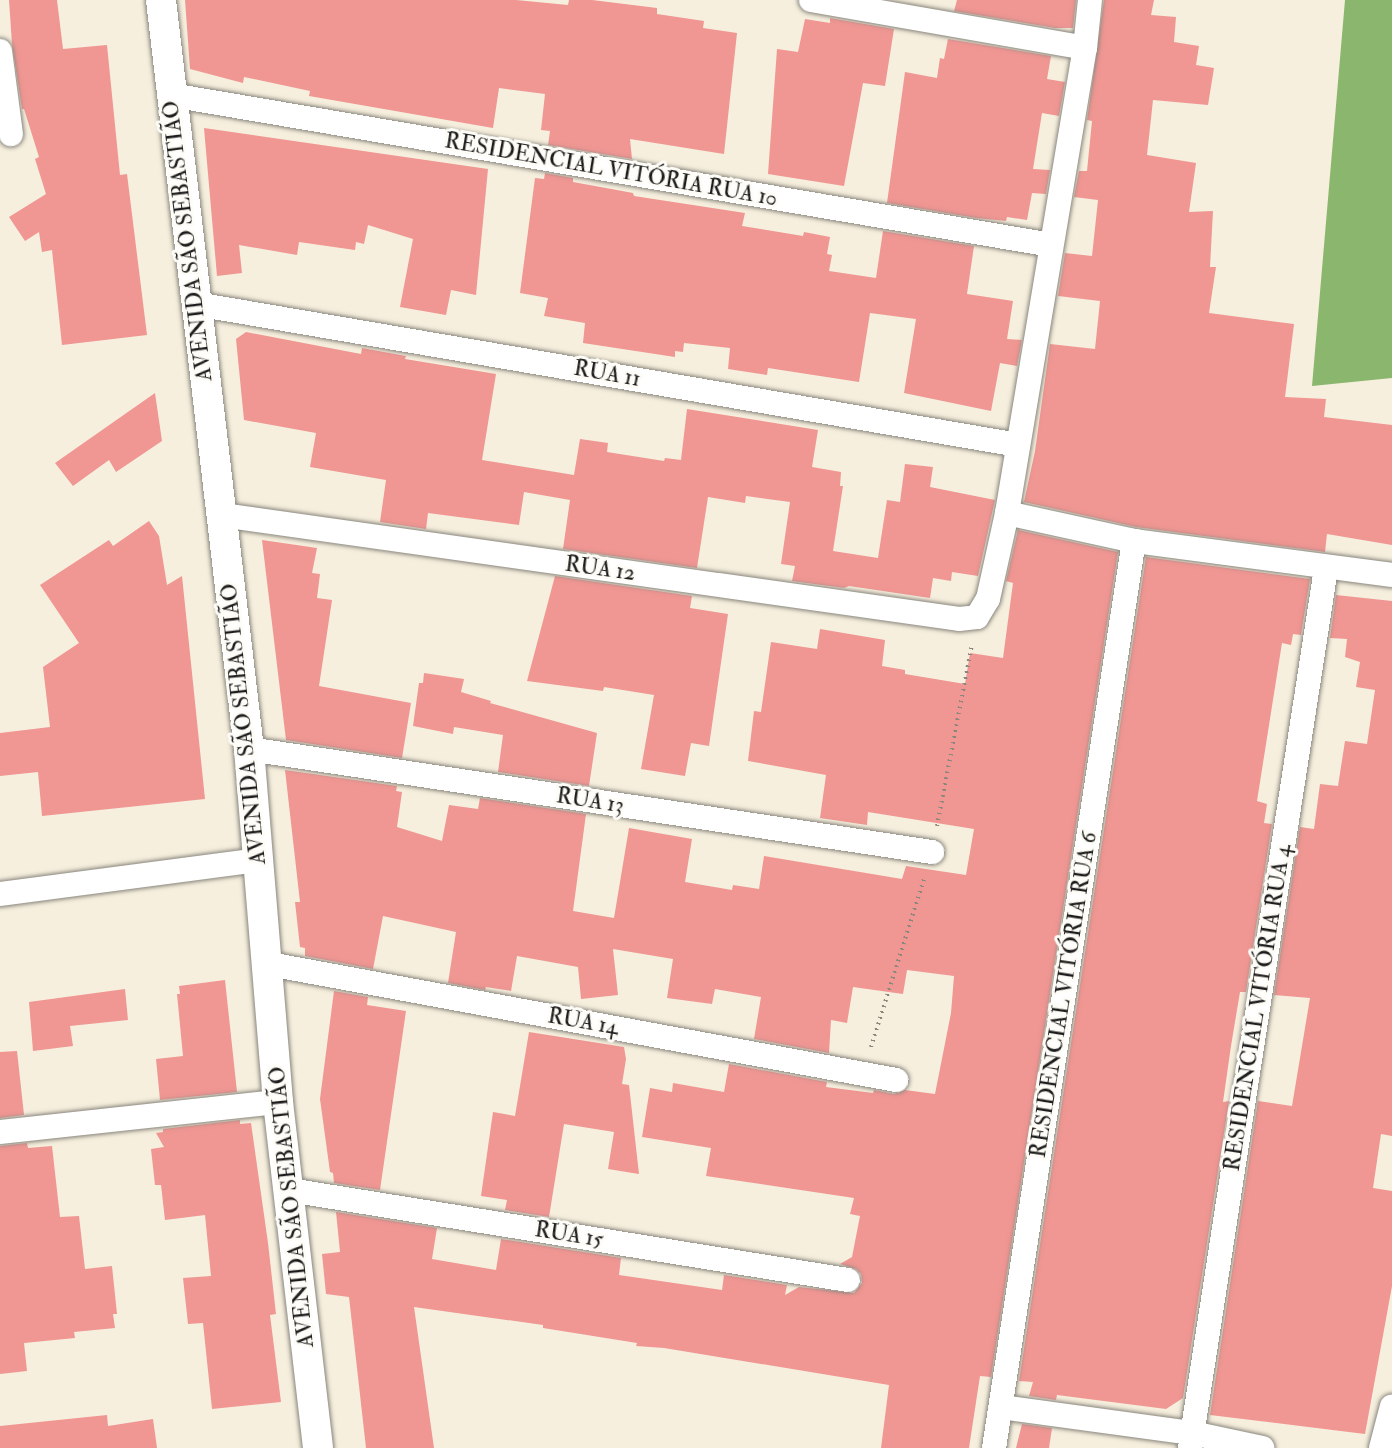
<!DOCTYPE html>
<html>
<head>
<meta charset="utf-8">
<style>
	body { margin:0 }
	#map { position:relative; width:1392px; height:1448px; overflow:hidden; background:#f6efde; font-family:"IM FELL Double Pica",serif }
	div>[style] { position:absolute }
	.forest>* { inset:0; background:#8bb66d }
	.building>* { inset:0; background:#f09693 }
	.path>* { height:4px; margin-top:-2px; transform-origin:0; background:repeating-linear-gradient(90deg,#89867d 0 1.5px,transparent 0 6px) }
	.roads { filter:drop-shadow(0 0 2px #89867d) drop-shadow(0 0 2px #89867d) }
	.minor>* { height:24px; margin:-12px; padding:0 12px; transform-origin:12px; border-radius:12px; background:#fff }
	.tertiary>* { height:30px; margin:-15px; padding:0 15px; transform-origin:15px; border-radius:15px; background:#fff }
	span { translate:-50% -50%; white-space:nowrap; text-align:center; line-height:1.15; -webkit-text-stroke:6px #fdfcf7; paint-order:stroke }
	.street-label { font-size:22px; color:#1c1c1c }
</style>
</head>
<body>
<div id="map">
	<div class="forest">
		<div style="clip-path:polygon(1345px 0,1392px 0,1392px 378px,1312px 386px)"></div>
	</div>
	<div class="building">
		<div style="clip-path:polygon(9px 0,57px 0,63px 49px,107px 45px,120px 175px,127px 174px,147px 335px,62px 345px,52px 250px,42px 252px,39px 232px,25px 241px,9px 217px,46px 194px,35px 159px,39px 157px,24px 109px,22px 109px,12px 44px)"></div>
		<div style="clip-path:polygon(185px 0,516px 0,568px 5px,569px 0,592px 0,657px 8px,657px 14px,704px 21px,703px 28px,737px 33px,724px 154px,630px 139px,632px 159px,548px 145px,550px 131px,541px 130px,545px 94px,499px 88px,493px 128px,309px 96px,310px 91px,244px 77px,243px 83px,190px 69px)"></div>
		<div style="clip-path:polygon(957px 0,1076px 0,1073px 28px,1055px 28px,954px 11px)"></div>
		<div style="clip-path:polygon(1104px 0,1154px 0,1151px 15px,1176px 17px,1174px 42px,1199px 46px,1196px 65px,1214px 68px,1208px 105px,1153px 100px,1147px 155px,1196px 163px,1189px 212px,1213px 211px,1210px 267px,1216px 267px,1209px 313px,1294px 324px,1285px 397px,1326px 399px,1324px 417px,1392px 425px,1392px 545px,1327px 534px,1325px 552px,1136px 527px,1024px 502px,1035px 451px,1050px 344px,1095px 349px,1100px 301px,1058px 296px,1065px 253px,1092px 256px,1098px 200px,1074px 197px,1079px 171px,1087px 171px,1092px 121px,1087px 120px)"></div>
		<div style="clip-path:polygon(830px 18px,894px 29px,885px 86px,863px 83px,844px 186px,768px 174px,777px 49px,798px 52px,805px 19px,830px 23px)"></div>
		<div style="clip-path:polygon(948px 39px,1051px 56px,1047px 79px,1065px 82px,1059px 116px,1042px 113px,1033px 169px,1050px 170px,1046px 194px,1032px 193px,1027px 220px,1007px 217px,1006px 221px,976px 218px,887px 203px,905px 72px,937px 78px,940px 58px,944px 59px)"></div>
		<div style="clip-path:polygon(204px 128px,488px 169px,476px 295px,451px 290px,446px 315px,400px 307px,413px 239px,368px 225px,364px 244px,356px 242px,355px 250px,299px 242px,297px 255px,239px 245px,242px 273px,217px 276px)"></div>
		<div style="clip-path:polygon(545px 173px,573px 178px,573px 182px,633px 193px,634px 196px,745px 213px,742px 226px,803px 236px,804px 232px,830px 237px,827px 254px,832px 255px,829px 271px,876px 278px,883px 231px,974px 246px,967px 294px,1013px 301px,1007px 339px,1022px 340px,1017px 366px,1000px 363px,991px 411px,904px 393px,916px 319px,870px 313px,859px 382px,768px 368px,767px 375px,728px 369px,730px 348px,684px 343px,683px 352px,675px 351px,675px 357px,583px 343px,585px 323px,544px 316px,548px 298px,520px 293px,535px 178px,544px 179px)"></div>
		<div style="clip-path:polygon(246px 332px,361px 354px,362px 348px,406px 356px,405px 359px,496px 374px,482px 460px,574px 475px,580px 439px,608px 443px,607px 452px,664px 461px,665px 458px,681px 460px,687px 409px,818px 430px,812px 467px,841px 472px,840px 486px,843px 486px,833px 551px,878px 558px,887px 500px,900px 502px,905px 464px,933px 467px,930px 487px,995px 500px,978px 576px,952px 572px,951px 581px,933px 578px,930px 598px,849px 586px,844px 588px,792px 581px,795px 566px,781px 564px,790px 502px,746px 496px,745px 503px,708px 497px,697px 568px,563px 549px,570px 500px,524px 492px,519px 525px,428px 513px,426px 529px,380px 522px,386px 480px,310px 467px,316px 433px,244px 420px,236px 339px)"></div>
		<div style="clip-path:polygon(155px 393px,162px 441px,116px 472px,109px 460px,73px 486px,55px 463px)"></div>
		<div style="clip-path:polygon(149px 521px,159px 536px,167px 585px,182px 576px,205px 799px,42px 816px,38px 772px,0 776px,0 733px,50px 727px,43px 667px,79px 643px,40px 585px,109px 540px,113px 546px)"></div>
		<div style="clip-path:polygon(1018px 530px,1118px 552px,991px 1377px,980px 1376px,969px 1448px,881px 1448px,889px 1385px,664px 1348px,636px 1346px,637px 1343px,543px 1328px,543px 1325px,414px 1307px,434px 1448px,366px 1448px,349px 1297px,326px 1294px,322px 1254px,340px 1252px,336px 1212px,437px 1228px,432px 1259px,496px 1270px,501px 1239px,621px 1258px,619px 1275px,722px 1290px,724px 1275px,787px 1285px,785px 1295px,799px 1287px,854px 1293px,862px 1283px,861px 1274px,856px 1269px,840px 1264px,852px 1257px,860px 1216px,850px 1214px,854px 1198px,706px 1176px,711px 1148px,642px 1137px,650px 1088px,672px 1092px,673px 1083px,724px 1092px,729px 1064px,827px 1082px,826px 1087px,873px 1093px,874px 1090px,894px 1094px,905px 1090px,935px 1094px,951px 1013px,954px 976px,907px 970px,903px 994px,853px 987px,847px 1023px,831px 1020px,829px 1053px,754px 1039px,761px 997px,715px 989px,712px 1004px,667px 998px,673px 959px,613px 949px,618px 995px,581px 999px,578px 967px,517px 956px,511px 991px,486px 987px,485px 990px,448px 983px,456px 932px,383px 916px,373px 969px,305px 956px,305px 948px,300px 947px,295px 902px,300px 902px,285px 770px,397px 786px,396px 791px,402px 792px,397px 827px,442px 841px,449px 805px,478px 809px,480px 798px,586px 814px,573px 911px,614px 918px,629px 828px,692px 839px,685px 882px,732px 890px,733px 885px,759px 889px,764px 856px,902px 879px,906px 866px,966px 875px,974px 829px,868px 812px,867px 825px,820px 818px,826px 775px,748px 761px,754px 711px,761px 712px,771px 642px,817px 649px,820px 629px,885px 640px,882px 666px,905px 670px,905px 674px,965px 684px,970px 653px,1003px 658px,1013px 583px,1006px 581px)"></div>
		<div style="clip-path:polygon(262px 540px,317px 548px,312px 573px,320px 574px,317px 598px,332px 600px,319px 686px,411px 703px,402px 758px,286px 740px)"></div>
		<div style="clip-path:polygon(1146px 557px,1310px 579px,1301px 635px,1293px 634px,1291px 645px,1282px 643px,1257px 801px,1267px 804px,1264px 823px,1272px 824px,1246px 992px,1240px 992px,1231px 1046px,1223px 1102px,1229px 1101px,1183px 1398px,1166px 1409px,1057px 1395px,1056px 1400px,1029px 1396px,1033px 1382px,1019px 1381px)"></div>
		<div style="clip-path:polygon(555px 576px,692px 596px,690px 608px,728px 614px,709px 746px,691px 743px,685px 776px,641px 769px,654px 695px,604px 687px,603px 691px,527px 681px)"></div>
		<div style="clip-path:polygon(1336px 595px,1392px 601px,1392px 1136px,1381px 1134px,1373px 1188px,1392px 1191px,1392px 1286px,1365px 1434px,1210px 1415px,1258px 1101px,1292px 1106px,1310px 998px,1274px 995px,1300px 827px,1314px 829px,1320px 784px,1338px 786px,1345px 741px,1367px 744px,1375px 690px,1356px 687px,1360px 662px,1345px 657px,1347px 639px,1330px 638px)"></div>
		<div style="clip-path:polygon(424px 673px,464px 679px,461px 692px,491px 701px,490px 703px,597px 733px,589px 786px,498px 772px,503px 735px,454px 727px,453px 734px,413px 726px,419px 683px,423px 683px)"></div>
		<div style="clip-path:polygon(225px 980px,237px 1092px,160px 1100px,156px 1059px,183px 1056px,177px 994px,180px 994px,179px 986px)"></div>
		<div style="clip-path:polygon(125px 989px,128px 1020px,70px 1026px,73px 1046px,33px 1051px,29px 1002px)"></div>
		<div style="clip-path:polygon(334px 991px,368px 997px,367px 1005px,406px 1011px,380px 1190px,334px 1183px,333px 1173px,330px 1172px,320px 1099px)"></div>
		<div style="clip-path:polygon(529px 1032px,624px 1047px,626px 1059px,622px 1084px,629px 1085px,639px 1174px,608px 1169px,614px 1132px,564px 1124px,549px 1217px,505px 1210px,507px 1200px,481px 1196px,493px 1112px,515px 1116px)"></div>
		<div style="clip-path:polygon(17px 1051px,24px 1115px,0 1118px,0 1052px)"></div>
		<div style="clip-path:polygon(240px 1120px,240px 1124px,251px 1123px,268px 1243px,276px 1314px,270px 1315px,281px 1402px,212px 1409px,203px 1323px,188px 1324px,183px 1278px,211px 1276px,205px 1215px,165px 1220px,161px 1185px,155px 1185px,151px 1149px,164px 1147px,156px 1133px,163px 1132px,163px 1129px)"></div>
		<div style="clip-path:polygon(27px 1143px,28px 1148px,52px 1146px,60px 1217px,79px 1216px,85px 1269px,112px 1266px,117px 1314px,113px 1314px,115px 1328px,74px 1332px,75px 1338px,24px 1343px,27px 1371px,0 1374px,0 1146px)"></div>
		<div style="clip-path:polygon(107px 1415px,108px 1426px,153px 1419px,157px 1448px,0 1448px,0 1426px)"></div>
		<div style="clip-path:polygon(1022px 1424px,1052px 1428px,1049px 1448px,1016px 1448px)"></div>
	</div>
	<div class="path">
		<div style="left:937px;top:826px;width:185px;rotate:-79.1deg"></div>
		<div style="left:871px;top:1047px;width:176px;rotate:-72.5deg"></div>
	</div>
	<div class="roads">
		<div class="minor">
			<div style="left:811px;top:0;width:278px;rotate:9.9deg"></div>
			<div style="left:0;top:51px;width:84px;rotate:82.5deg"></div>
			<div style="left:171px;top:95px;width:893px;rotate:9.67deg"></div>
			<div style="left:196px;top:304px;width:834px;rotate:9.73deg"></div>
			<div style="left:1007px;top:513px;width:130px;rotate:12.4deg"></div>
			<div style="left:1134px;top:541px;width:260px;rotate:7.5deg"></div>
			<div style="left:222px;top:515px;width:744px;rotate:8.03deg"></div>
			<div style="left:959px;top:619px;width:18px;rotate:-6deg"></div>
			<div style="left:977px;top:617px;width:21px;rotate:-59deg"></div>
			<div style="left:988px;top:599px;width:88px;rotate:-77.5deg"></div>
			<div style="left:1007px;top:513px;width:471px;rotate:-80.5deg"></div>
			<div style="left:1085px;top:48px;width:48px;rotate:-84.1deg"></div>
			<div style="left:249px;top:749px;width:691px;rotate:8.58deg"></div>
			<div style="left:0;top:894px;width:261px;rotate:-7.5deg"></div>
			<div style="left:269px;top:964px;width:638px;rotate:10.48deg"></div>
			<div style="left:0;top:1132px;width:280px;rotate:-6.2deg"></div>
			<div style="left:289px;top:1190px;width:566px;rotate:9.15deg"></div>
			<div style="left:1001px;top:1407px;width:193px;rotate:7.8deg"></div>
			<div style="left:1192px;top:1433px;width:72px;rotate:12.1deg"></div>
			<div style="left:994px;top:1448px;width:918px;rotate:-81.23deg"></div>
			<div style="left:1190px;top:1448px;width:890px;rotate:-81.21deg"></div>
			<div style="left:1381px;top:1448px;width:43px;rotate:-75.3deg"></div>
		</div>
		<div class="tertiary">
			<div style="left:161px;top:0;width:754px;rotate:83.3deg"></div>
			<div style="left:249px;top:749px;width:354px;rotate:85.3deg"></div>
			<div style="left:278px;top:1102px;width:348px;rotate:83.4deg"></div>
		</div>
	</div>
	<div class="street-label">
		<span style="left:611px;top:170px;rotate:10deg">RESIDENCIAL VITÓRIA RUA 10</span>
		<span style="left:188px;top:241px;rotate:-97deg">AVENIDA SÃO SEBASTIÃO</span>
		<span style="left:607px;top:374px;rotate:10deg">RUA 11</span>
		<span style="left:600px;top:569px;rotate:8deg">RUA 12</span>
		<span style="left:244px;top:724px;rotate:-96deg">AVENIDA SÃO SEBASTIÃO</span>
		<span style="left:590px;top:801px;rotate:9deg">RUA 13</span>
		<span style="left:1064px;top:995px;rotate:-81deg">RESIDENCIAL VITÓRIA RUA 6</span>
		<span style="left:1258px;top:1008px;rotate:-81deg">RESIDENCIAL VITÓRIA RUA 4</span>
		<span style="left:583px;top:1022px;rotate:10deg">RUA 14</span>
		<span style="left:292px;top:1207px;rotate:-96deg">AVENIDA SÃO SEBASTIÃO</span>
		<span style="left:569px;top:1235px;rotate:9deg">RUA 15</span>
	</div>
</div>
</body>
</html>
